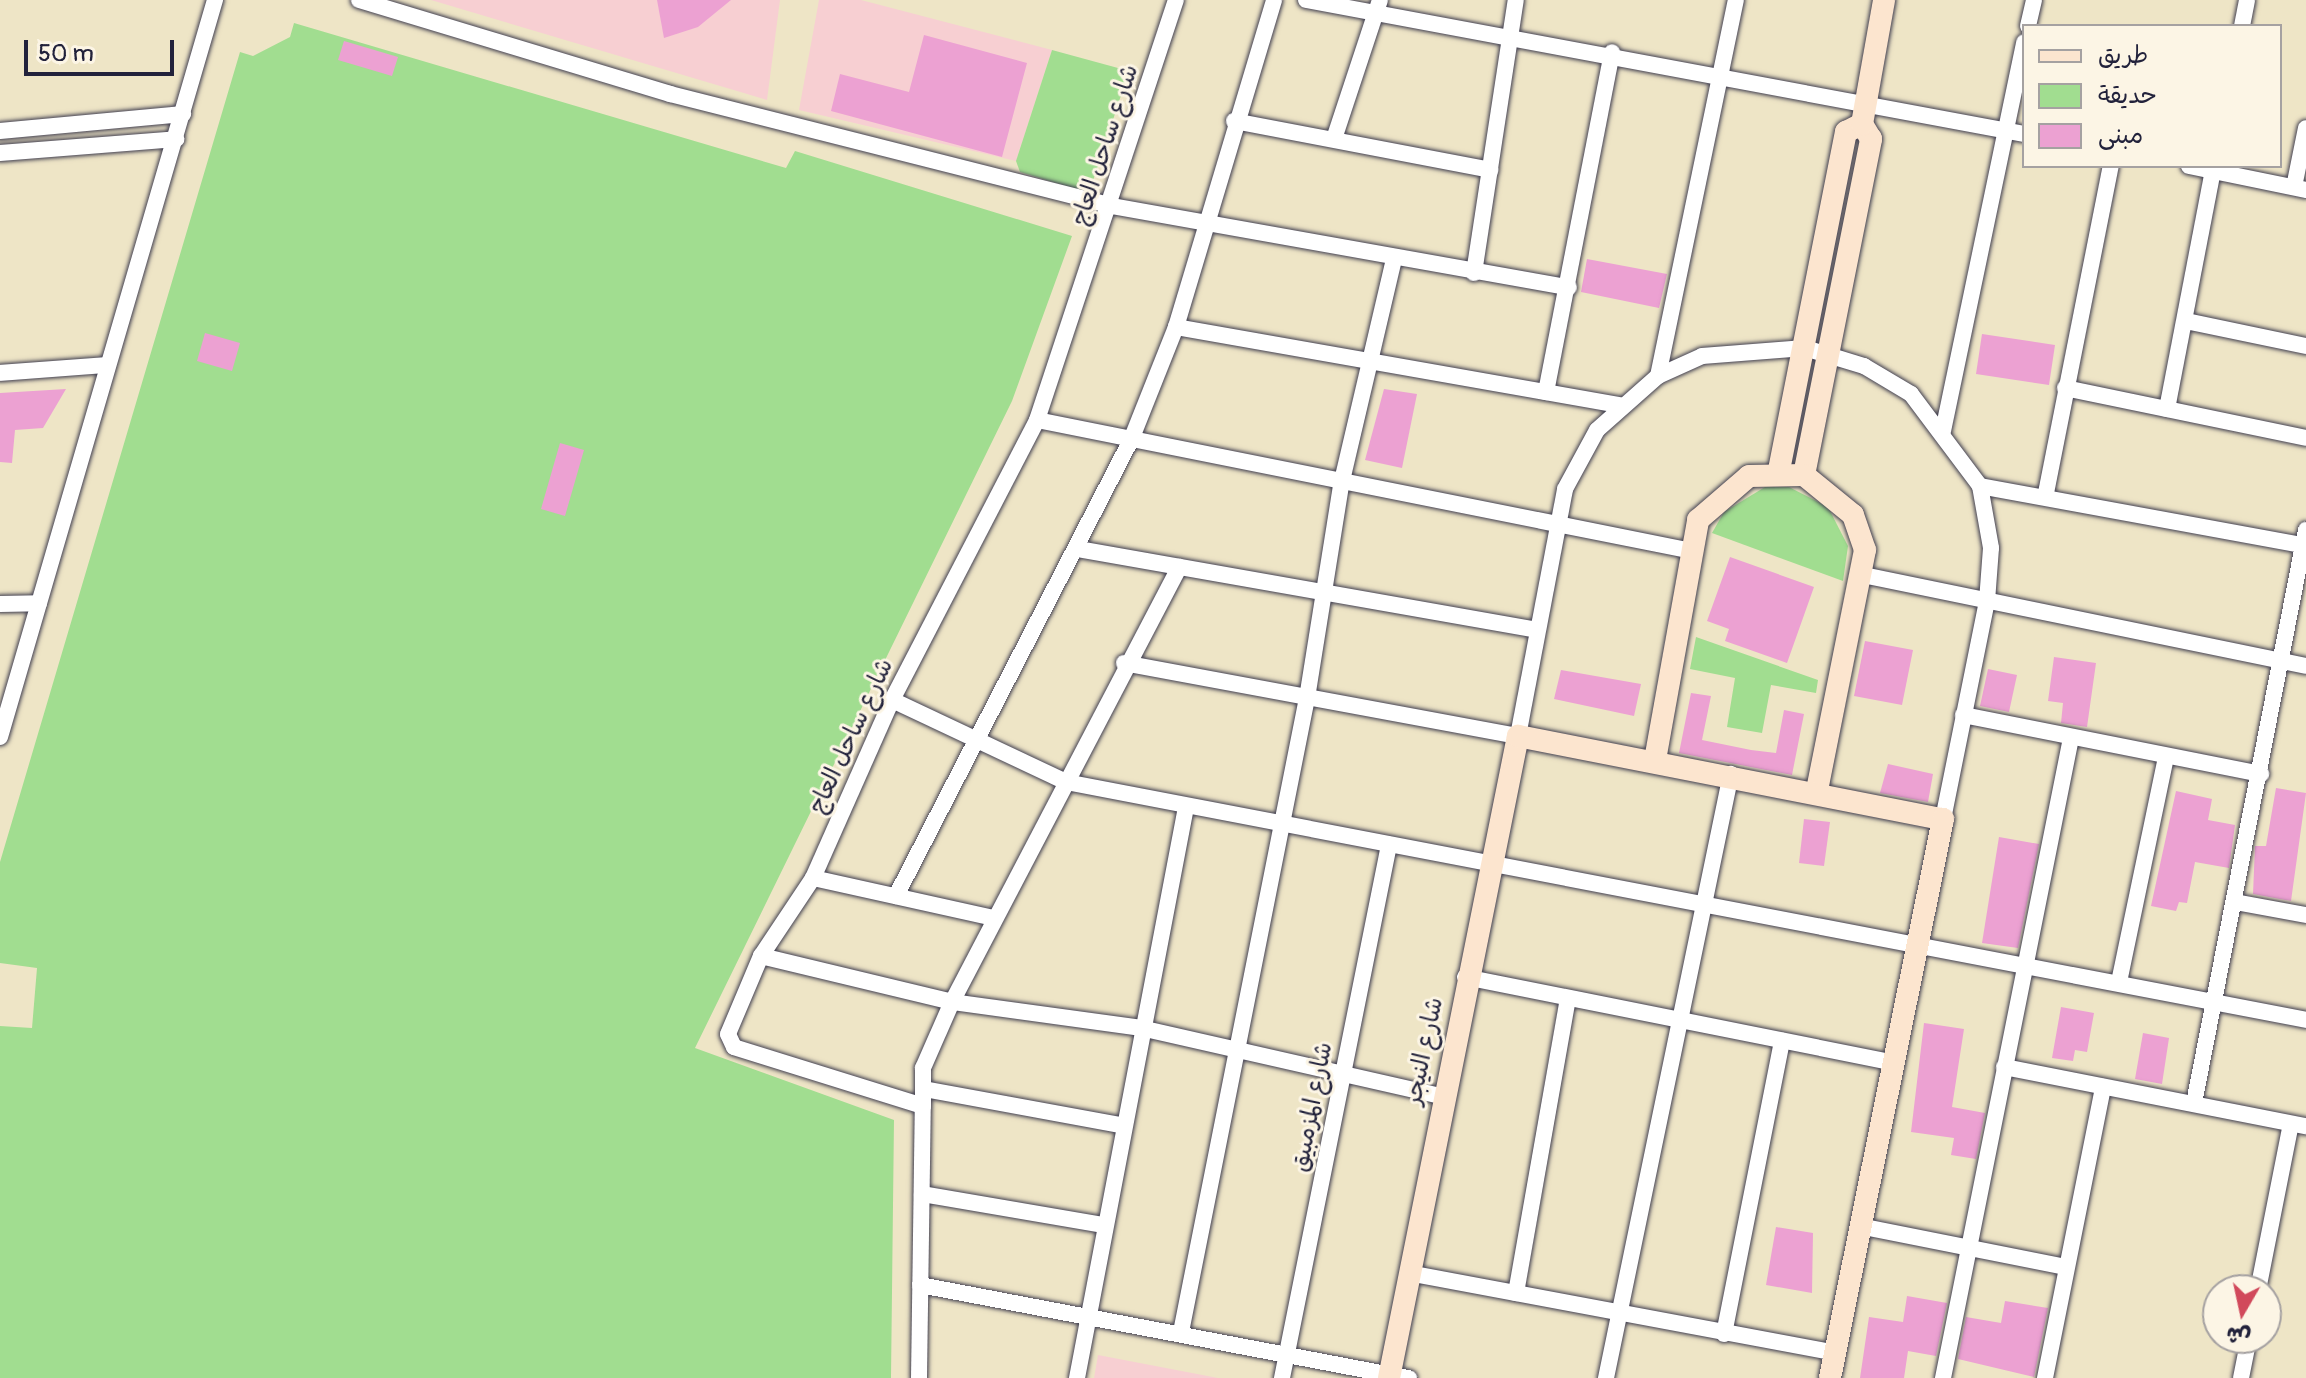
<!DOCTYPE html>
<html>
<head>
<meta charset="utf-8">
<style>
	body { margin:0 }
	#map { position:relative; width:2306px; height:1378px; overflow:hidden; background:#eee5c6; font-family:Pangolin,"Playpen Sans Arabic",sans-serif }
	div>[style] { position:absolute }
	.built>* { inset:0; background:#f7cfd2 }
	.green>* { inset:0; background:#a1dd90 }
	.building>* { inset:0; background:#eca1d2 }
	.roads { filter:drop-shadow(0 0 2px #413f50) drop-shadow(0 0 2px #413f50) }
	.street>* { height:16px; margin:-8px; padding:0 8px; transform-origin:8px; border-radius:8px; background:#fff }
	.secondary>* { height:22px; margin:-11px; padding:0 11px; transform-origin:11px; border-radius:11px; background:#fce5cf }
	span { translate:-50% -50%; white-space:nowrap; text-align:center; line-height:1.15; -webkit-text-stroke:6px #fcf5e5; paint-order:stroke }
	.street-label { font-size:24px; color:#22223b }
	.legend { position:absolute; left:2022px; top:24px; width:260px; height:144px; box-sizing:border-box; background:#fcf5e5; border:2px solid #a5a1a1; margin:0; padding:10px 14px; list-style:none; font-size:24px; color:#22223b }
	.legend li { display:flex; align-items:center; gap:16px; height:40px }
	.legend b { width:40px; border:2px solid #a5a1a1 }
	.north { position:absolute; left:2202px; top:1274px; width:80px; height:80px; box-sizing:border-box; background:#fcf5e5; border:2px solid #a5a1a1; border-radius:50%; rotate:189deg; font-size:22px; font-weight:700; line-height:32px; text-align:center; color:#22223b }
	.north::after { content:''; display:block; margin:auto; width:28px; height:36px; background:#d1495b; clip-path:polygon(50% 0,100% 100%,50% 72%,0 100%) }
	.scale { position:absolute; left:24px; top:40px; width:150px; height:36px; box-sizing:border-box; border:4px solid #22223b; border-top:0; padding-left:10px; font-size:24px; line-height:28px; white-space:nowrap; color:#22223b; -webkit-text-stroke:6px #fcf5e5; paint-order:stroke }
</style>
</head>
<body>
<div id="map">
	<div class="built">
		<div style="clip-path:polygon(431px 0,780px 0,767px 100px)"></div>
		<div style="clip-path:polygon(819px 0,861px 0,1052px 50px,1016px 161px,799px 110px)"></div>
		<div style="clip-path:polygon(1098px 1355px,1218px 1378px,1094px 1378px)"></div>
	</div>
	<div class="green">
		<div style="clip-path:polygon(294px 23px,786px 168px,795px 151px,1072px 236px,1012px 401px,695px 1048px,894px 1120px,891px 1378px,0 1378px,0 1026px,32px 1028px,37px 968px,0 963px,0 862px,240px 52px,253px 56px,290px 37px)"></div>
		<div style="clip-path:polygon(1052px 50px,1129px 71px,1089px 193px,1020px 172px,1016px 161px)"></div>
		<div style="clip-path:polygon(1765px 487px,1789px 487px,1828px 507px,1848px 546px,1843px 581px,1712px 533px,1724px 512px)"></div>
		<div style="clip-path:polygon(1696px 637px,1818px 680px,1816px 693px,1771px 685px,1762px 733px,1727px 727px,1735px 678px,1690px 669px)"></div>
	</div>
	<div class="building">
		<div style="clip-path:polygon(657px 0,731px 0,698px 27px,664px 38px)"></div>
		<div style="clip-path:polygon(924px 35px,1027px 63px,1002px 157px,831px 111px,840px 74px,909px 92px)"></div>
		<div style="clip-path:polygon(344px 41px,398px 57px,392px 76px,338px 60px)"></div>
		<div style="clip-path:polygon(1587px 259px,1667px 274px,1659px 308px,1581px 292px)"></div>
		<div style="clip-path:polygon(205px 333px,240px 343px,232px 371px,197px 361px)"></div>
		<div style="clip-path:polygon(1982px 334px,2055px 345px,2049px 385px,1976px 374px)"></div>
		<div style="clip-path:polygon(66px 389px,43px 428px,15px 430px,12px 463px,0 462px,0 393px)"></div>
		<div style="clip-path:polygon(1384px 389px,1417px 394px,1402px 468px,1365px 460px)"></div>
		<div style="clip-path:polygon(560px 443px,584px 450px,565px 516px,541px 509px)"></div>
		<div style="clip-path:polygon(1730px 557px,1814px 587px,1787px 663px,1725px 641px,1729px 629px,1707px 621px)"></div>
		<div style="clip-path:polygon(1865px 641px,1913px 650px,1902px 705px,1854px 696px)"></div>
		<div style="clip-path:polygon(2054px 657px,2096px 663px,2087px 727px,2061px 723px,2063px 703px,2048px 701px)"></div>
		<div style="clip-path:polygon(1988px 669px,2017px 675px,2009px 712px,1980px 706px)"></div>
		<div style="clip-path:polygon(1561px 670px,1641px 684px,1634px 716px,1554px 699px)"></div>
		<div style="clip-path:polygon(1691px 693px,1711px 696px,1702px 740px,1751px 750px,1776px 753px,1784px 710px,1804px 714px,1792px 775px,1679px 753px)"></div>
		<div style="clip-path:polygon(1888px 764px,1933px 774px,1928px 802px,1880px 793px)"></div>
		<div style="clip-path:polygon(2276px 788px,2306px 793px,2291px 901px,2253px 894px,2255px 846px,2266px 846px)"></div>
		<div style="clip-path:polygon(2176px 791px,2212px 799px,2208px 820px,2235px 825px,2229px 868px,2195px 862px,2187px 903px,2179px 902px,2176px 911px,2151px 906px)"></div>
		<div style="clip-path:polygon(1804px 819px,1830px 822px,1824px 866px,1799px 863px)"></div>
		<div style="clip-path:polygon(1999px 837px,2039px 844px,2018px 948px,1982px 943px)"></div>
		<div style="clip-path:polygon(2061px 1007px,2094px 1013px,2087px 1052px,2075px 1050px,2073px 1061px,2052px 1058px)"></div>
		<div style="clip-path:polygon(1924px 1023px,1964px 1029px,1952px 1107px,1985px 1113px,1976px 1159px,1951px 1155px,1954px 1138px,1911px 1132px)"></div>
		<div style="clip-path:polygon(2143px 1033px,2169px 1038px,2162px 1084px,2135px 1079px)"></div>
		<div style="clip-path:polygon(1776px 1227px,1813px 1233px,1812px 1293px,1766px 1285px)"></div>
		<div style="clip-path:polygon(1907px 1296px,1947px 1303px,1936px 1356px,1908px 1351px,1904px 1378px,1860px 1378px,1869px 1317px,1903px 1322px)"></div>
		<div style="clip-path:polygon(2005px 1301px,2048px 1308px,2034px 1377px,1958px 1359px,1966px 1317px,2001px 1323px)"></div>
	</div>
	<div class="roads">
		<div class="street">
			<div style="left:359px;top:0;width:325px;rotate:16.8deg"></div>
			<div style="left:670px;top:94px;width:456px;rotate:14.2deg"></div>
			<div style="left:1112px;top:206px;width:464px;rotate:10.1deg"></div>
			<div style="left:1306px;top:0;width:730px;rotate:10.57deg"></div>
			<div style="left:2028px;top:26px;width:27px;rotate:-77deg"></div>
			<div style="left:2242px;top:26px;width:26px;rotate:-79deg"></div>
			<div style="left:1234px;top:121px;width:261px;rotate:10.8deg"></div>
			<div style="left:0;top:131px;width:184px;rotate:-5.3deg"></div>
			<div style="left:1334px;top:139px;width:146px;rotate:-71.7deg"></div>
			<div style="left:0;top:153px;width:177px;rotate:-4.5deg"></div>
			<div style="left:2189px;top:166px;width:119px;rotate:11.6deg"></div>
			<div style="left:2294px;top:187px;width:60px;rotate:-78.5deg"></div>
			<div style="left:1474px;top:273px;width:276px;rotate:-81.3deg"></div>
			<div style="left:2186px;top:321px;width:123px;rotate:11.8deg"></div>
			<div style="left:1176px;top:327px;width:451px;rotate:10deg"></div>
			<div style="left:0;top:373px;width:107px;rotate:-4.3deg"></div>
			<div style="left:1658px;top:376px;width:384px;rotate:-78.3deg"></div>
			<div style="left:2065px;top:388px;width:246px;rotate:11.7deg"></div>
			<div style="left:1546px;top:392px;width:346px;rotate:-79deg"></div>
			<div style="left:2167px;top:409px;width:248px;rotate:-79.1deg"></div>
			<div style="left:1037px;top:420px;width:663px;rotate:11.31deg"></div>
			<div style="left:1943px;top:431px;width:397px;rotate:-78.2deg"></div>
			<div style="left:1980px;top:486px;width:328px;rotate:10.4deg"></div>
			<div style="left:2046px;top:493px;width:333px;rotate:-78.8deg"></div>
			<div style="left:1078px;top:549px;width:466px;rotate:10deg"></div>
			<div style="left:1863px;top:575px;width:452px;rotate:11.6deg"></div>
			<div style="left:0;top:604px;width:39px;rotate:-1deg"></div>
			<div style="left:1124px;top:663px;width:401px;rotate:10.5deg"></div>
			<div style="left:1518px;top:736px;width:251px;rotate:-79.2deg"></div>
			<div style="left:1565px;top:489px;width:67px;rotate:-61.5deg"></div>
			<div style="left:1597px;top:430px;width:81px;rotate:-41.5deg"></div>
			<div style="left:1658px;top:376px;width:48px;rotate:-24.4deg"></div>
			<div style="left:1702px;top:356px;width:103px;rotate:-4.4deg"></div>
			<div style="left:1805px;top:348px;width:62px;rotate:17deg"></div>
			<div style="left:1864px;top:366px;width:55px;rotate:30.8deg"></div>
			<div style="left:1911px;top:394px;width:115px;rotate:53.1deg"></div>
			<div style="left:1980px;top:486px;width:63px;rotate:79.9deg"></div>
			<div style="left:1991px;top:548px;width:53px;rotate:94.3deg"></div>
			<div style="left:1987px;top:601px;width:222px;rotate:101.4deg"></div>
			<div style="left:892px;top:700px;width:192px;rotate:25.2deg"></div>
			<div style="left:1066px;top:782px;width:1263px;rotate:10.86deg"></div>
			<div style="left:1963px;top:715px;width:304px;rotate:11.2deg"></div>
			<div style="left:0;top:737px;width:768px;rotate:-73.74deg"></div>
			<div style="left:813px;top:878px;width:184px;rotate:12.5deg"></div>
			<div style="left:896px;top:896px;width:513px;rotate:-62.74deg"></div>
			<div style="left:1131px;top:440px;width:122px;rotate:-68.3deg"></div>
			<div style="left:1176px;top:327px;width:341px;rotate:-73.3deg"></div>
			<div style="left:2235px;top:902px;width:72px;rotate:10.4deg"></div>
			<div style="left:761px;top:956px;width:196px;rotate:13.5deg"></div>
			<div style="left:952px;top:1002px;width:191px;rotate:7.8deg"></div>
			<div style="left:1141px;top:1028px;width:307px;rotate:12.8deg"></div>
			<div style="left:1465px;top:977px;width:434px;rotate:11.3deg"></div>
			<div style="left:2119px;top:982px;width:230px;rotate:-78.2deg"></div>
			<div style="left:2004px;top:1067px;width:308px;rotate:11.1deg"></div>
			<div style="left:924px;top:1089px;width:200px;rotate:10.4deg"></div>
			<div style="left:2194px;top:1103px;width:584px;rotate:-78.94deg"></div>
			<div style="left:923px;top:1106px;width:38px;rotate:-90deg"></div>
			<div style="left:923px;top:1068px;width:72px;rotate:-66.3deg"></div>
			<div style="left:952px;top:1002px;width:491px;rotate:-62.4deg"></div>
			<div style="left:922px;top:1194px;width:184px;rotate:9.7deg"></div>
			<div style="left:1859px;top:1226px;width:211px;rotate:11.2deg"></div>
			<div style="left:1409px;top:1273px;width:433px;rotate:10.6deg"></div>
			<div style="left:920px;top:1285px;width:498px;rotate:10.8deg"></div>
			<div style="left:2258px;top:1290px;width:169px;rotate:-78.8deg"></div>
			<div style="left:1516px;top:1293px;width:299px;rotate:-80deg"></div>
			<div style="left:1181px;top:1332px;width:646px;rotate:-78.76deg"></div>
			<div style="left:1307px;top:698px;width:216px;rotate:-80.9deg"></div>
			<div style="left:1341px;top:485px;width:232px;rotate:-76.8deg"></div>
			<div style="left:1724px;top:1334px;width:299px;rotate:-78.8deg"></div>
			<div style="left:919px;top:1378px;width:272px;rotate:-89.2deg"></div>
			<div style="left:923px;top:1106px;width:198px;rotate:-162.7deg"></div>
			<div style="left:734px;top:1047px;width:14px;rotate:-115deg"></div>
			<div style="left:728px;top:1034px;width:85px;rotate:-67.1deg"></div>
			<div style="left:761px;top:956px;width:94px;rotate:-56.3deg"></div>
			<div style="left:813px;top:878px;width:195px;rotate:-66.1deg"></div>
			<div style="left:892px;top:700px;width:315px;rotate:-62.6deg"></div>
			<div style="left:1037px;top:420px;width:442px;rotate:-71.7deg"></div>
			<div style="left:1077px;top:1378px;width:581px;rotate:-79.19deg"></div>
			<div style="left:1282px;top:1378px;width:544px;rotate:-78.65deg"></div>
			<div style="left:1606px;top:1378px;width:617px;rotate:-78.31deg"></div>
			<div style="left:1943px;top:1378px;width:653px;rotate:-78.69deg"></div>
			<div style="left:2045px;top:1378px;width:297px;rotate:-78.7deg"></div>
			<div style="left:2241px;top:1378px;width:41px;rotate:-78.7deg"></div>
		</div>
		<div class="secondary">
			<div style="left:1779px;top:470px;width:345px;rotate:-78.8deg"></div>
			<div style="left:1846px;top:132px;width:18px;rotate:-27deg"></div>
			<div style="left:1804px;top:475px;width:343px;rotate:-78.7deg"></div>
			<div style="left:1871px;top:139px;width:17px;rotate:-121deg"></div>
			<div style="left:1862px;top:124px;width:126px;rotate:-79.9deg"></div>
			<div style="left:1655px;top:760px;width:244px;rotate:-79.8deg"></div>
			<div style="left:1698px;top:520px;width:67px;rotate:-40.8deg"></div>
			<div style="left:1749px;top:476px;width:55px;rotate:-1deg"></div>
			<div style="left:1804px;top:475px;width:63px;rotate:39.2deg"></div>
			<div style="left:1853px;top:515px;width:37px;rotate:71deg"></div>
			<div style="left:1865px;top:550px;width:246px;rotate:101.3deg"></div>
			<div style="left:1389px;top:1378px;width:655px;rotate:-78.64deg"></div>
			<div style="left:1518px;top:736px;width:433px;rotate:11.1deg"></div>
			<div style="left:1943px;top:819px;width:570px;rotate:101.43deg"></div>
		</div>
	</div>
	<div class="street-label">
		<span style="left:1105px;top:145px;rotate:-72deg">شارع ساحل العاج</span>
		<span style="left:851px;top:736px;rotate:-65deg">شارع ساحل العاج</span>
		<span style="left:1424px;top:1051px;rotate:-78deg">شارع النيجر</span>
		<span style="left:1312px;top:1107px;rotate:-79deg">شارع المزمبيق</span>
	</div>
	<ul class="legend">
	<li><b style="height:10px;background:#fce5cf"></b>طريق</li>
	<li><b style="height:22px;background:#a1dd90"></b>حديقة</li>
	<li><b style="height:22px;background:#eca1d2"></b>مبنى</li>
	</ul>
	<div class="north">ش</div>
	<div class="scale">50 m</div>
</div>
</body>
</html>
